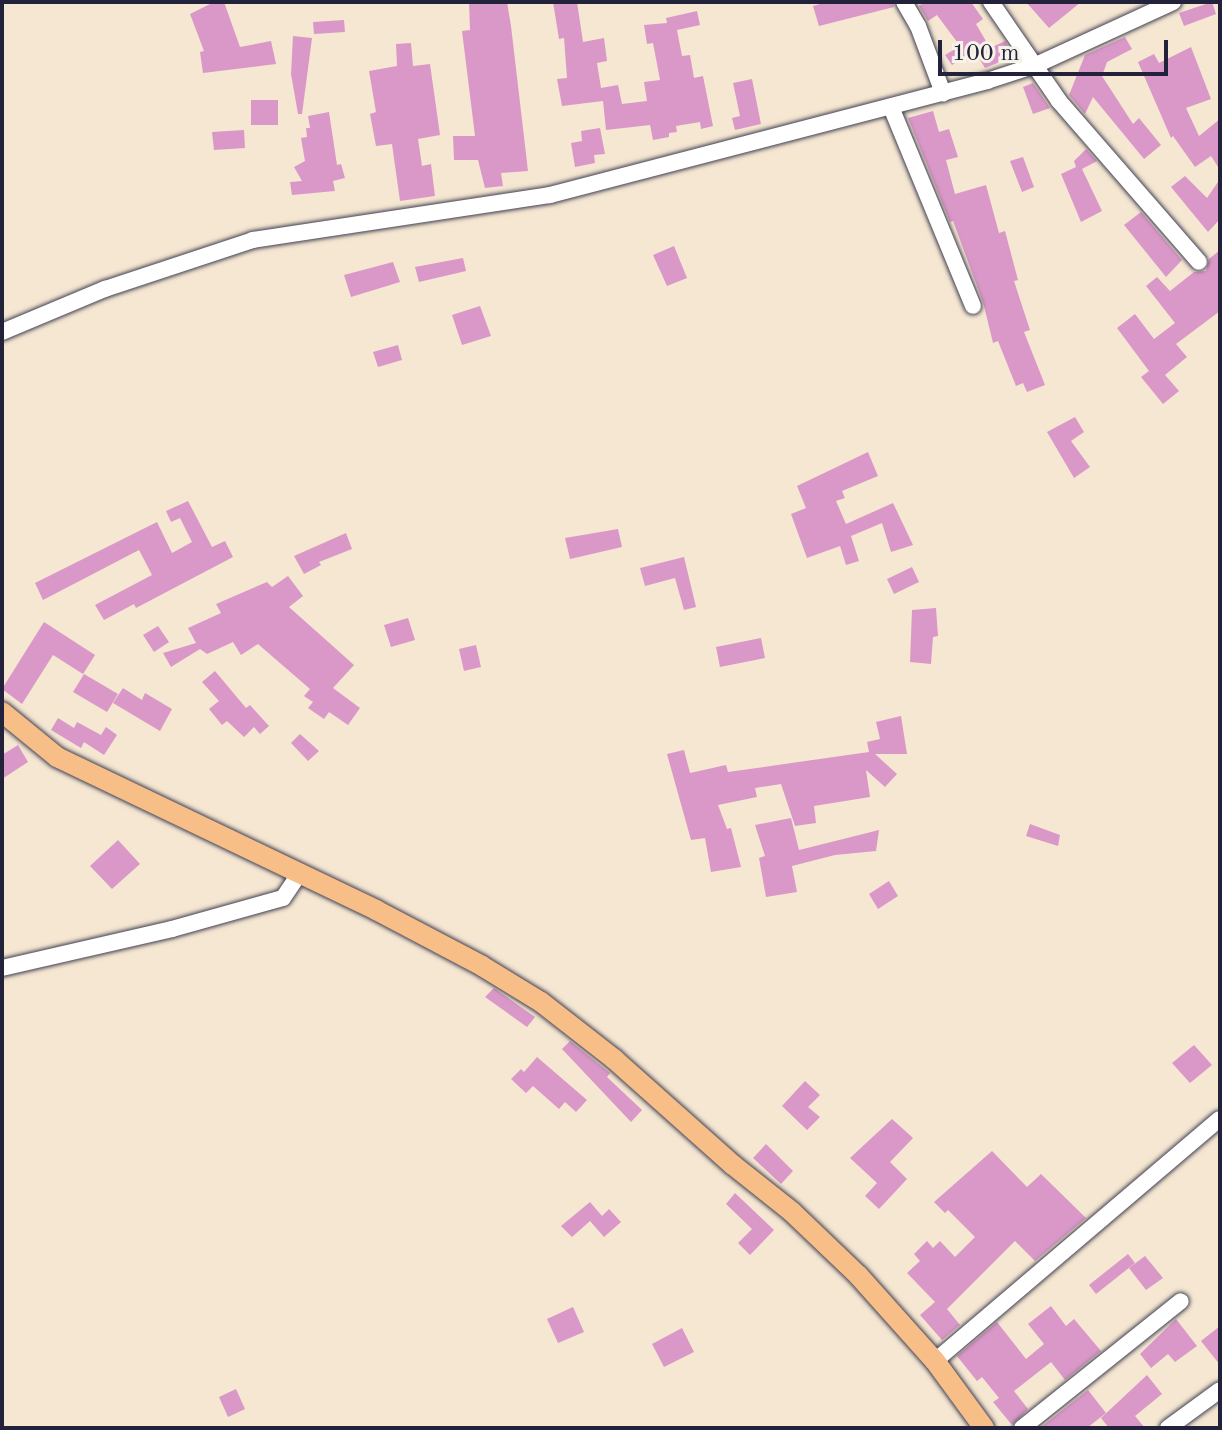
<!DOCTYPE html>
<html>
<head>
<meta charset="utf-8">
<style>
	body { margin:0 }
	#map { position:relative; width:1222px; height:1430px; overflow:hidden; background:#f5e7d2; font-family:"Old Standard TT",serif }
	div>[style] { position:absolute }
	.building>* { inset:0; background:#da98c8 }
	.roads { filter:drop-shadow(0 0 2px #424052) drop-shadow(0 0 2px #424052) }
	.minor>* { height:16px; margin:-8px; padding:0 8px; transform-origin:8px; border-radius:8px; background:#fff }
	.major>* { height:20px; margin:-10px; padding:0 10px; transform-origin:10px; border-radius:10px; background:#f7be88 }
	span { translate:-50% -50%; white-space:nowrap; text-align:center; line-height:1.15; -webkit-text-stroke:6px #f7f3e8; paint-order:stroke }
	.frame { position:absolute; inset:0; border:4px solid #22223b; pointer-events:none }
	.scale { position:absolute; left:938px; top:40px; width:230px; height:36px; box-sizing:border-box; border:4px solid #22223b; border-top:0; padding-left:10px; font-size:24px; line-height:28px; white-space:nowrap; color:#22223b; -webkit-text-stroke:6px #f7f3e8; paint-order:stroke }
</style>
</head>
<body>
<div id="map">
	<div class="building">
		<div style="clip-path:polygon(214px 2px,224px 2px,240px 47px,271px 41px,276px 64px,203px 73px,200px 52px,204px 51px,190px 14px)"></div>
		<div style="clip-path:polygon(469px 2px,507px 2px,511px 26px,528px 171px,501px 173px,503px 186px,485px 188px,478px 160px,454px 160px,453px 136px,475px 136px,462px 31px,470px 30px)"></div>
		<div style="clip-path:polygon(553px 2px,577px 2px,583px 42px,604px 38px,607px 61px,597px 63px,601px 88px,618px 85px,622px 104px,647px 101px,644px 82px,660px 80px,653px 43px,647px 44px,644px 25px,667px 23px,666px 18px,697px 11px,700px 25px,677px 30px,682px 56px,690px 55px,694px 78px,703px 76px,713px 126px,701px 129px,700px 122px,676px 126px,677px 132px,669px 133px,669px 137px,653px 140px,650px 125px,606px 130px,603px 101px,562px 106px,557px 79px,567px 78px,564px 38px,559px 39px)"></div>
		<div style="clip-path:polygon(827px 2px,893px 2px,894px 7px,819px 26px,813px 6px)"></div>
		<div style="clip-path:polygon(925px 2px,971px 2px,983px 19px,976px 24px,990px 48px,1005px 41px,1014px 56px,985px 68px,974px 50px,952px 65px,945px 55px,960px 46px,937px 15px,928px 21px,919px 6px)"></div>
		<div style="clip-path:polygon(1026px 2px,1081px 2px,1049px 28px)"></div>
		<div style="clip-path:polygon(1212px 2px,1216px 14px,1184px 26px,1179px 13px)"></div>
		<div style="clip-path:polygon(344px 20px,345px 32px,314px 34px,313px 22px)"></div>
		<div style="clip-path:polygon(293px 36px,312px 38px,302px 114px,298px 114px,291px 74px)"></div>
		<div style="clip-path:polygon(1125px 37px,1132px 49px,1107px 62px,1102px 76px,1133px 124px,1139px 118px,1161px 145px,1144px 159px,1093px 97px,1085px 114px,1069px 95px,1085px 55px)"></div>
		<div style="clip-path:polygon(411px 43px,413px 66px,430px 64px,440px 135px,418px 139px,422px 166px,431px 164px,435px 196px,400px 201px,392px 144px,376px 146px,370px 114px,376px 112px,369px 71px,397px 66px,396px 44px)"></div>
		<div style="clip-path:polygon(1191px 47px,1211px 99px,1186px 108px,1199px 136px,1220px 119px,1220px 170px,1211px 156px,1195px 167px,1173px 136px,1171px 138px,1138px 62px,1154px 54px,1159px 63px)"></div>
		<div style="clip-path:polygon(752px 79px,761px 124px,735px 130px,732px 118px,740px 116px,733px 83px)"></div>
		<div style="clip-path:polygon(1033px 83px,1050px 108px,1033px 114px,1023px 87px)"></div>
		<div style="clip-path:polygon(251px 100px,278px 100px,278px 125px,251px 125px)"></div>
		<div style="clip-path:polygon(933px 111px,939px 132px,949px 129px,958px 157px,946px 160px,955px 194px,986px 185px,999px 233px,1005px 231px,1018px 280px,1014px 281px,1030px 330px,1024px 332px,1045px 385px,1027px 392px,1023px 383px,1016px 386px,998px 341px,993px 343px,983px 302px,953px 221px,950px 222px,908px 118px)"></div>
		<div style="clip-path:polygon(329px 112px,337px 165px,341px 164px,345px 178px,333px 181px,335px 191px,292px 195px,290px 182px,302px 181px,294px 167px,305px 161px,301px 138px,307px 137px,306px 128px,310px 128px,308px 116px)"></div>
		<div style="clip-path:polygon(600px 128px,605px 154px,594px 155px,595px 163px,575px 167px,571px 143px,582px 141px,581px 131px)"></div>
		<div style="clip-path:polygon(244px 130px,245px 148px,214px 150px,212px 132px)"></div>
		<div style="clip-path:polygon(1086px 149px,1097px 161px,1082px 169px,1102px 211px,1081px 222px,1061px 174px,1076px 167px,1074px 161px)"></div>
		<div style="clip-path:polygon(1023px 157px,1034px 187px,1022px 192px,1010px 161px)"></div>
		<div style="clip-path:polygon(1185px 176px,1207px 198px,1220px 179px,1220px 219px,1208px 232px,1171px 187px)"></div>
		<div style="clip-path:polygon(1141px 212px,1182px 260px,1166px 277px,1124px 225px)"></div>
		<div style="clip-path:polygon(674px 246px,687px 278px,667px 286px,653px 255px)"></div>
		<div style="clip-path:polygon(1220px 250px,1220px 311px,1176px 344px,1187px 357px,1165px 375px,1179px 391px,1163px 404px,1141px 377px,1149px 371px,1117px 328px,1135px 314px,1154px 339px,1175px 323px,1146px 286px,1157px 277px,1170px 291px,1194px 272px,1206px 271px,1209px 259px)"></div>
		<div style="clip-path:polygon(463px 258px,466px 271px,419px 282px,415px 267px)"></div>
		<div style="clip-path:polygon(393px 262px,400px 282px,351px 297px,344px 275px)"></div>
		<div style="clip-path:polygon(480px 306px,491px 336px,462px 345px,452px 315px)"></div>
		<div style="clip-path:polygon(398px 345px,402px 360px,378px 367px,373px 352px)"></div>
		<div style="clip-path:polygon(1075px 417px,1084px 432px,1071px 441px,1090px 467px,1074px 478px,1047px 432px)"></div>
		<div style="clip-path:polygon(868px 452px,878px 476px,842px 491px,845px 498px,836px 501px,846px 524px,893px 503px,913px 545px,891px 552px,882px 523px,851px 536px,859px 561px,846px 565px,840px 546px,807px 558px,791px 514px,806px 508px,797px 486px)"></div>
		<div style="clip-path:polygon(188px 501px,212px 547px,225px 541px,233px 557px,136px 608px,134px 604px,104px 620px,95px 605px,152px 575px,139px 550px,43px 600px,35px 583px,157px 522px,172px 553px,192px 542px,180px 518px,171px 522px,166px 511px)"></div>
		<div style="clip-path:polygon(618px 529px,622px 547px,570px 559px,565px 538px)"></div>
		<div style="clip-path:polygon(346px 533px,352px 549px,319px 562px,321px 565px,304px 574px,294px 556px)"></div>
		<div style="clip-path:polygon(684px 557px,696px 607px,684px 610px,675px 578px,645px 586px,640px 568px)"></div>
		<div style="clip-path:polygon(912px 567px,919px 582px,894px 594px,887px 579px)"></div>
		<div style="clip-path:polygon(288px 576px,303px 596px,289px 607px,354px 665px,333px 688px,360px 708px,348px 725px,329px 712px,324px 719px,308px 708px,313px 702px,304px 696px,310px 689px,258px 644px,241px 655px,233px 642px,207px 654px,200px 649px,171px 667px,163px 653px,196px 643px,188px 628px,221px 613px,216px 604px,267px 582px,272px 587px)"></div>
		<div style="clip-path:polygon(936px 608px,938px 636px,933px 637px,931px 664px,910px 662px,912px 610px)"></div>
		<div style="clip-path:polygon(408px 618px,415px 640px,391px 647px,384px 625px)"></div>
		<div style="clip-path:polygon(44px 622px,95px 655px,83px 674px,53px 655px,22px 704px,2px 689px)"></div>
		<div style="clip-path:polygon(158px 626px,169px 642px,154px 652px,143px 635px)"></div>
		<div style="clip-path:polygon(761px 638px,765px 658px,720px 667px,716px 647px)"></div>
		<div style="clip-path:polygon(476px 645px,481px 667px,464px 671px,459px 649px)"></div>
		<div style="clip-path:polygon(215px 671px,246px 708px,250px 705px,269px 726px,260px 734px,254px 727px,244px 737px,227px 721px,222px 725px,209px 709px,219px 701px,202px 682px)"></div>
		<div style="clip-path:polygon(84px 674px,118px 694px,107px 712px,73px 692px)"></div>
		<div style="clip-path:polygon(123px 688px,142px 700px,145px 693px,172px 709px,160px 731px,113px 703px)"></div>
		<div style="clip-path:polygon(901px 716px,907px 754px,875px 754px,897px 774px,885px 787px,866px 770px,870px 797px,814px 806px,816px 823px,795px 826px,781px 784px,755px 788px,757px 797px,718px 805px,727px 829px,731px 828px,741px 867px,711px 872px,705px 838px,691px 840px,667px 754px,684px 750px,690px 773px,726px 765px,728px 772px,869px 752px,867px 742px,880px 739px,876px 722px)"></div>
		<div style="clip-path:polygon(58px 718px,74px 728px,77px 722px,101px 735px,106px 727px,117px 735px,104px 755px,84px 742px,81px 748px,51px 730px)"></div>
		<div style="clip-path:polygon(300px 734px,319px 751px,308px 761px,291px 743px)"></div>
		<div style="clip-path:polygon(18px 745px,28px 762px,2px 779px,2px 755px)"></div>
		<div style="clip-path:polygon(791px 818px,799px 850px,879px 830px,876px 851px,835px 855px,792px 866px,797px 892px,766px 897px,759px 858px,765px 856px,755px 825px)"></div>
		<div style="clip-path:polygon(1030px 824px,1060px 835px,1058px 846px,1026px 836px)"></div>
		<div style="clip-path:polygon(118px 840px,140px 864px,112px 889px,90px 866px)"></div>
		<div style="clip-path:polygon(889px 881px,898px 896px,878px 909px,869px 894px)"></div>
		<div style="clip-path:polygon(494px 988px,535px 1017px,527px 1027px,485px 997px)"></div>
		<div style="clip-path:polygon(570px 1041px,610px 1073px,607px 1077px,642px 1110px,631px 1122px,562px 1049px)"></div>
		<div style="clip-path:polygon(1194px 1045px,1212px 1065px,1190px 1083px,1172px 1063px)"></div>
		<div style="clip-path:polygon(537px 1057px,587px 1100px,576px 1112px,565px 1102px,559px 1109px,533px 1086px,526px 1093px,511px 1079px,521px 1069px,524px 1072px)"></div>
		<div style="clip-path:polygon(805px 1081px,820px 1095px,808px 1107px,820px 1117px,807px 1130px,782px 1106px)"></div>
		<div style="clip-path:polygon(892px 1119px,913px 1138px,890px 1162px,907px 1179px,879px 1209px,865px 1196px,877px 1183px,850px 1158px)"></div>
		<div style="clip-path:polygon(766px 1144px,793px 1171px,781px 1184px,753px 1158px)"></div>
		<div style="clip-path:polygon(992px 1151px,1027px 1187px,1041px 1174px,1086px 1218px,1035px 1261px,1015px 1241px,947px 1309px,960px 1325px,942px 1340px,920px 1315px,935px 1302px,907px 1273px,920px 1261px,914px 1254px,927px 1241px,933px 1248px,940px 1241px,955px 1257px,975px 1237px,948px 1210px,945px 1213px,934px 1202px)"></div>
		<div style="clip-path:polygon(735px 1193px,774px 1230px,750px 1255px,738px 1243px,752px 1229px,726px 1204px)"></div>
		<div style="clip-path:polygon(590px 1202px,602px 1216px,609px 1209px,621px 1222px,604px 1237px,590px 1221px,572px 1237px,561px 1226px)"></div>
		<div style="clip-path:polygon(1128px 1254px,1135px 1263px,1096px 1294px,1089px 1285px)"></div>
		<div style="clip-path:polygon(1145px 1256px,1163px 1278px,1146px 1290px,1129px 1268px)"></div>
		<div style="clip-path:polygon(1051px 1306px,1066px 1326px,1074px 1319px,1101px 1351px,1065px 1380px,1051px 1362px,1014px 1391px,1028px 1409px,1012px 1425px,993px 1402px,999px 1398px,982px 1377px,977px 1381px,957px 1356px,997px 1322px,1026px 1359px,1044px 1344px,1028px 1324px)"></div>
		<div style="clip-path:polygon(573px 1307px,584px 1332px,558px 1343px,547px 1319px)"></div>
		<div style="clip-path:polygon(1176px 1319px,1197px 1346px,1175px 1362px,1168px 1354px,1151px 1368px,1140px 1354px)"></div>
		<div style="clip-path:polygon(1220px 1326px,1220px 1365px,1201px 1341px)"></div>
		<div style="clip-path:polygon(682px 1328px,694px 1352px,664px 1367px,652px 1344px)"></div>
		<div style="clip-path:polygon(1147px 1375px,1162px 1394px,1135px 1416px,1145px 1428px,1109px 1428px,1101px 1418px)"></div>
		<div style="clip-path:polygon(236px 1389px,245px 1409px,228px 1417px,219px 1397px)"></div>
		<div style="clip-path:polygon(1088px 1390px,1106px 1413px,1087px 1428px,1040px 1428px)"></div>
	</div>
	<div class="roads">
		<div class="minor">
			<div style="left:904px;top:2px;width:28px;rotate:60deg"></div>
			<div style="left:918px;top:26px;width:72px;rotate:69.5deg"></div>
			<div style="left:991px;top:2px;width:120px;rotate:55.5deg"></div>
			<div style="left:1059px;top:101px;width:213px;rotate:49deg"></div>
			<div style="left:891px;top:107px;width:215px;rotate:67.6deg"></div>
			<div style="left:2px;top:332px;width:112px;rotate:-22.7deg"></div>
			<div style="left:105px;top:289px;width:156px;rotate:-18.3deg"></div>
			<div style="left:253px;top:240px;width:300px;rotate:-8.6deg"></div>
			<div style="left:550px;top:195px;width:452px;rotate:-14.6deg"></div>
			<div style="left:987px;top:81px;width:52px;rotate:-18.1deg"></div>
			<div style="left:1036px;top:65px;width:151px;rotate:-24.7deg"></div>
			<div style="left:2px;top:968px;width:174px;rotate:-12.9deg"></div>
			<div style="left:172px;top:929px;width:115px;rotate:-15.6deg"></div>
			<div style="left:283px;top:898px;width:30px;rotate:-56deg"></div>
			<div style="left:935px;top:1361px;width:373px;rotate:-40.4deg"></div>
			<div style="left:1022px;top:1428px;width:203px;rotate:-38.6deg"></div>
			<div style="left:1168px;top:1428px;width:64px;rotate:-36.2deg"></div>
		</div>
		<div class="major">
			<div style="left:2px;top:712px;width:71px;rotate:39.3deg"></div>
			<div style="left:57px;top:757px;width:354px;rotate:25.6deg"></div>
			<div style="left:376px;top:910px;width:120px;rotate:27.8deg"></div>
			<div style="left:482px;top:966px;width:69px;rotate:31.4deg"></div>
			<div style="left:541px;top:1002px;width:93px;rotate:38deg"></div>
			<div style="left:614px;top:1059px;width:159px;rotate:41.7deg"></div>
			<div style="left:733px;top:1165px;width:75px;rotate:38.5deg"></div>
			<div style="left:792px;top:1212px;width:91px;rotate:43.7deg"></div>
			<div style="left:858px;top:1275px;width:115px;rotate:48.2deg"></div>
			<div style="left:935px;top:1361px;width:83px;rotate:53.8deg"></div>
		</div>
	</div>
	<div class="frame"></div>
	<div class="scale">100 m</div>
</div>
</body>
</html>
